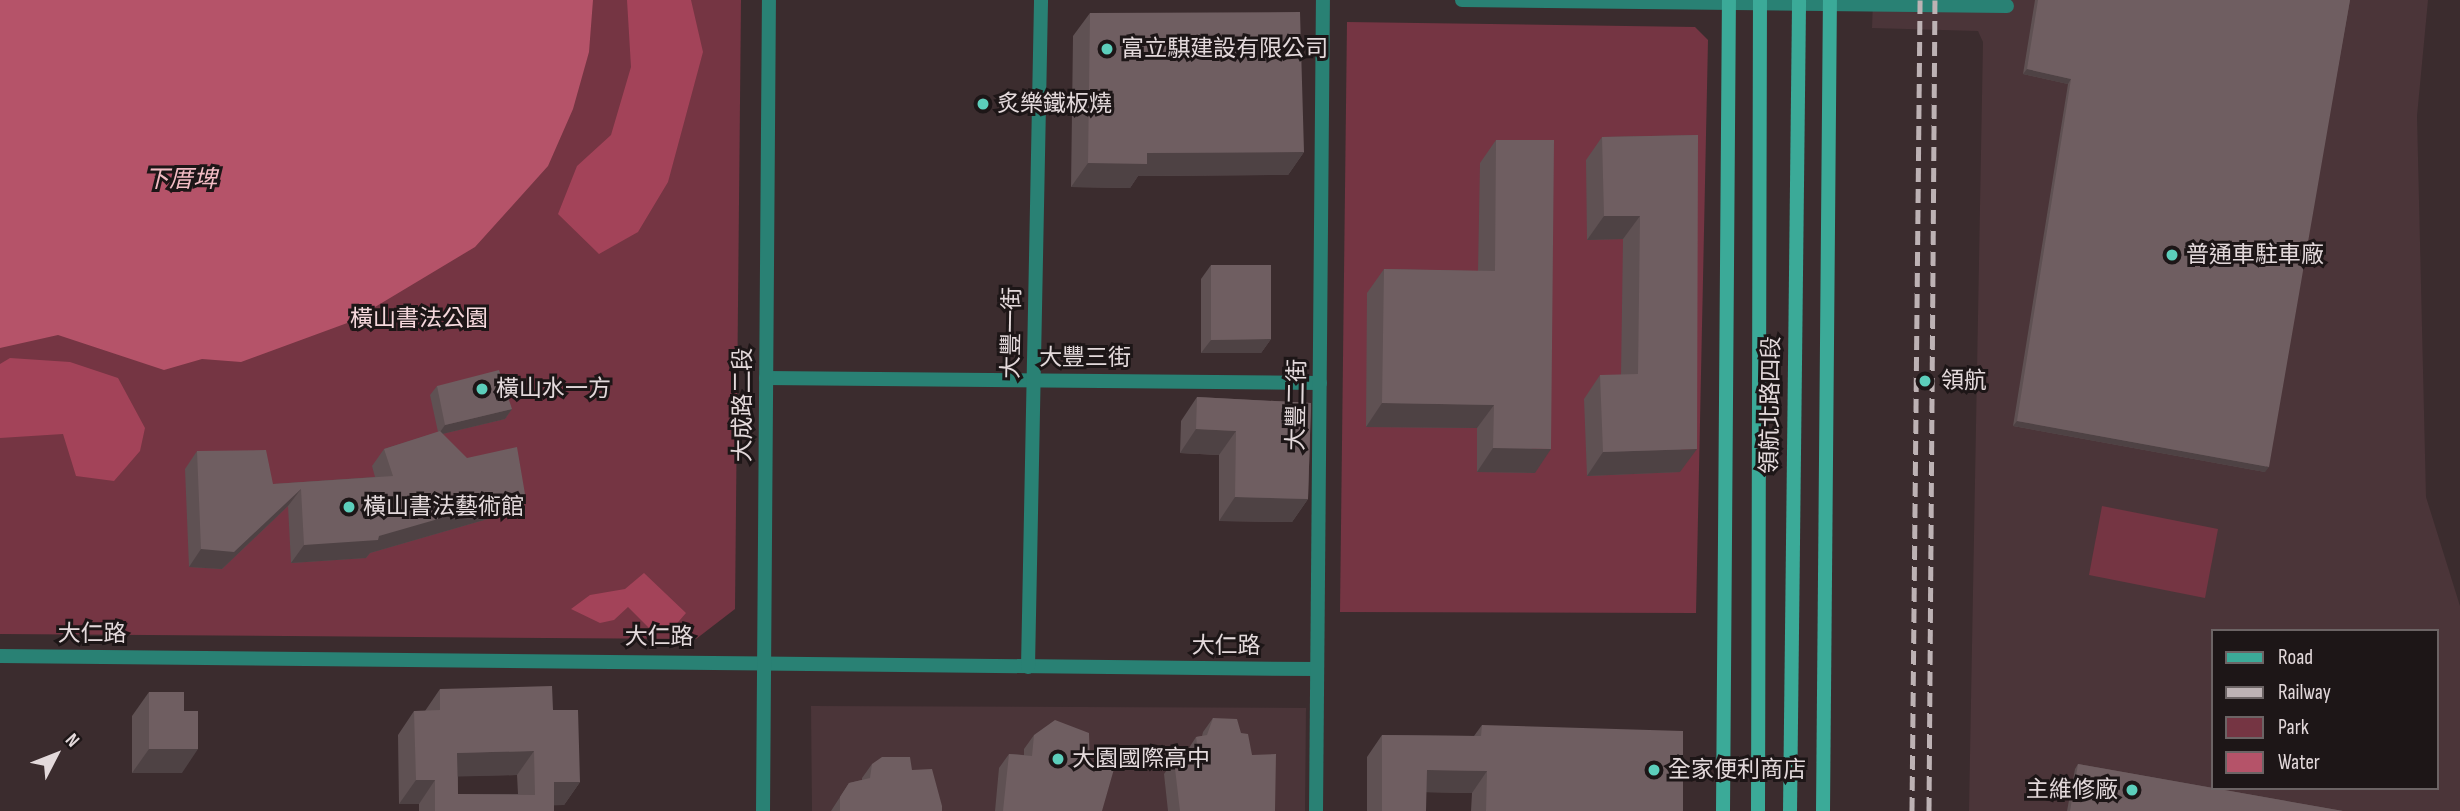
<!DOCTYPE html>
<html>
<head>
<meta charset="utf-8">
<style>
	body { margin:0 }
	#map { position:relative; width:2460px; height:811px; overflow:hidden; background:#3b2c2e; font-family:"Sofia Sans Condensed","Noto Sans TC",sans-serif }
	div>[style] { position:absolute }
	.built>* { inset:0; background:#4b3539 }
	.green>* { inset:0; background:#753543 }
	.forest>* { inset:0; background:#a34359 }
	.water>* { inset:0; background:#b55369 }
	.street>* { height:14px; margin:-7px; padding:0 7px; transform-origin:7px; border-radius:7px; background:#298174 }
	.secondary>* { height:14px; margin:-7px; padding:0 7px; transform-origin:7px; border-radius:7px; background:#3baa98 }
	.rail>* { height:5px; margin-top:-2.5px; transform-origin:0; background:repeating-linear-gradient(90deg,#bdb2b4 0 14px,transparent 0 21px) }
	.wall>* { inset:0; background:#5f5153 }
	.shaded-wall>* { inset:0; background:#4e4244 }
	.building>* { inset:0; background:#6f5e61 }
	.dots>* { width:19px; height:19px; translate:-50% -50%; box-sizing:border-box; border:4px solid #1d1617; border-radius:50% }
	span { translate:-50% -50%; white-space:nowrap; text-align:center; line-height:1.15; -webkit-text-stroke:6px #1d1617; paint-order:stroke }
	.poi-label { font-size:23px; color:#e3d9db }
	.left { translate:0 -50%; text-align:left }
	.right { translate:-100% -50%; text-align:right }
	.park-label { font-size:23px; color:#f5d8dc }
	.street-label { font-size:23px; color:#e3d9db }
	.water-label { font-size:24px; color:#f2bcc4; font-style:italic }
	.legend { position:absolute; left:2211px; top:629px; width:228px; height:161px; box-sizing:border-box; background:#1d1617; border:2px solid #6c6465; margin:0; padding:9px 12px; list-style:none; font-size:21px; color:#e3d9db }
	.legend li { display:flex; align-items:center; gap:14px; height:35px }
	.legend b { width:35px; border:2px solid #6c6465 }
	.north { position:absolute; left:21px; top:720px; width:70px; height:70px; -webkit-text-stroke:5px #1d1617; paint-order:stroke; rotate:48deg; font-size:19px; font-weight:700; line-height:28px; text-align:center; color:#e3d9db }
	.north::after { content:''; display:block; margin:auto; width:24px; height:32px; background:#e3d9db; clip-path:polygon(50% 0,100% 100%,50% 72%,0 100%) }
</style>
</head>
<body>
<div id="map">
	<div class="built">
		<div style="clip-path:polygon(evenodd,1873px 0,2428px 0,2417px 116px,2426px 497px,2460px 606px,2460px 811px,1969px 811px,1983px 42px,1978px 31px,1872px 28px,1873px 0,2213px 631px,2437px 631px,2437px 788px,2213px 788px,2213px 631px)"></div>
		<div style="clip-path:polygon(811px 706px,1306px 708px,1305px 811px,812px 811px)"></div>
	</div>
	<div class="green">
		<div style="clip-path:polygon(0 0,741px 0,735px 609px,696px 639px,0 634px)"></div>
		<div style="clip-path:polygon(1347px 22px,1695px 27px,1708px 40px,1696px 613px,1340px 612px)"></div>
		<div style="clip-path:polygon(2102px 506px,2218px 529px,2205px 598px,2089px 575px)"></div>
	</div>
	<div class="forest">
		<div style="clip-path:polygon(627px 0,691px 0,703px 52px,668px 182px,638px 232px,599px 254px,558px 214px,577px 166px,611px 135px,631px 67px)"></div>
		<div style="clip-path:polygon(10px 358px,70px 362px,118px 378px,145px 428px,140px 451px,114px 481px,76px 476px,63px 434px,0 438px,0 364px)"></div>
		<div style="clip-path:polygon(644px 573px,686px 613px,673px 628px,649px 628px,628px 607px,614px 620px,600px 623px,571px 609px,590px 595px,625px 589px)"></div>
	</div>
	<div class="water">
		<div style="clip-path:polygon(0 0,593px 0,589px 52px,573px 109px,548px 166px,475px 247px,350px 322px,241px 362px,202px 359px,164px 370px,58px 335px,0 348px)"></div>
	</div>
	<div class="street">
		<div style="left:1462px;top:0;width:545px;rotate:0.63deg"></div>
		<div style="left:766px;top:378px;width:554px;rotate:0.52deg"></div>
		<div style="left:0;top:656px;width:1317px;rotate:0.57deg"></div>
		<div style="left:1028px;top:667px;width:667px;rotate:-88.88deg"></div>
		<div style="left:763px;top:811px;width:811px;rotate:-89.58deg"></div>
		<div style="left:1316px;top:811px;width:811px;rotate:-89.51deg"></div>
	</div>
	<div class="secondary">
		<div style="left:1723px;top:811px;width:811px;rotate:-89.58deg"></div>
		<div style="left:1758px;top:811px;width:811px;rotate:-89.86deg"></div>
		<div style="left:1790px;top:811px;width:811px;rotate:-89.36deg"></div>
		<div style="left:1823px;top:811px;width:811px;rotate:-89.51deg"></div>
	</div>
	<div class="rail">
		<div style="left:1912px;top:811px;width:811px;rotate:-89.43deg"></div>
		<div style="left:1929px;top:811px;width:811px;rotate:-89.58deg"></div>
	</div>
	<div class="wall">
		<div style="clip-path:polygon(2035px 0,2350px 0,2265px 472px,2013px 426px,2068px 84px,2023px 74px)"></div>
		<div style="clip-path:polygon(1090px 13px,1304px 152px,1288px 175px,1138px 176px,1130px 188px,1071px 187px,1073px 36px)"></div>
		<div style="clip-path:polygon(1698px 135px,1680px 472px,1587px 476px,1584px 399px,1600px 375px,1621px 375px,1623px 239px,1587px 240px,1586px 160px,1602px 137px)"></div>
		<div style="clip-path:polygon(1496px 140px,1535px 473px,1477px 472px,1477px 428px,1366px 427px,1367px 293px,1384px 269px,1478px 271px,1480px 163px)"></div>
		<div style="clip-path:polygon(1211px 265px,1271px 339px,1261px 353px,1201px 353px,1201px 279px)"></div>
		<div style="clip-path:polygon(437px 386px,512px 409px,505px 419px,442px 434px,512px 512px,370px 553px,366px 558px,291px 563px,288px 506px,222px 569px,189px 567px,185px 469px,197px 451px,273px 484px,375px 477px,372px 466px,384px 449px,438px 432px,430px 395px)"></div>
		<div style="clip-path:polygon(1197px 397px,1311px 403px,1308px 499px,1292px 522px,1219px 521px,1219px 455px,1180px 453px,1181px 421px)"></div>
		<div style="clip-path:polygon(evenodd,440px 689px,553px 710px,580px 782px,564px 805px,554px 805px,554px 811px,419px 811px,419px 804px,399px 804px,398px 735px,414px 711px,425px 711px,440px 689px,517px 775px,518px 794px,458px 794px,458px 776px,517px 775px)"></div>
		<div style="clip-path:polygon(149px 692px,184px 711px,182px 773px,132px 773px,132px 716px)"></div>
		<div style="clip-path:polygon(1213px 718px,1241px 733px,1252px 755px,1275px 811px,1168px 811px,1164px 774px,1174px 760px,1188px 758px,1187px 751px,1196px 737px,1202px 736px,1203px 732px)"></div>
		<div style="clip-path:polygon(1482px 725px,1683px 811px,1471px 811px,1472px 793px,1426px 792px,1426px 811px,1367px 811px,1367px 757px,1382px 735px,1474px 736px)"></div>
		<div style="clip-path:polygon(1034px 735px,1090px 765px,1102px 811px,995px 811px,999px 768px,1009px 754px,1024px 755px,1024px 749px)"></div>
		<div style="clip-path:polygon(872px 764px,912px 770px,942px 811px,831px 811px,849px 783px,862px 780px,862px 778px)"></div>
		<div style="clip-path:polygon(2078px 764px,2343px 811px,2067px 811px,2075px 769px)"></div>
	</div>
	<div class="shaded-wall">
		<div style="clip-path:polygon(2027px 69px,2071px 79px,2068px 84px,2023px 74px)"></div>
		<div style="clip-path:polygon(1304px 152px,1288px 175px,1138px 176px,1130px 188px,1071px 187px,1088px 163px,1147px 153px)"></div>
		<div style="clip-path:polygon(1604px 216px,1640px 216px,1623px 239px,1587px 240px)"></div>
		<div style="clip-path:polygon(1271px 339px,1261px 353px,1201px 353px,1211px 340px)"></div>
		<div style="clip-path:polygon(1382px 403px,1494px 405px,1477px 428px,1366px 427px)"></div>
		<div style="clip-path:polygon(512px 409px,505px 419px,438px 435px,445px 425px)"></div>
		<div style="clip-path:polygon(2017px 421px,2269px 467px,2265px 472px,2013px 426px)"></div>
		<div style="clip-path:polygon(1196px 429px,1236px 431px,1219px 455px,1180px 453px)"></div>
		<div style="clip-path:polygon(1493px 448px,1551px 449px,1535px 473px,1477px 472px)"></div>
		<div style="clip-path:polygon(1697px 449px,1680px 472px,1587px 476px,1603px 452px)"></div>
		<div style="clip-path:polygon(301px 489px,288px 506px,222px 569px,189px 567px,201px 549px)"></div>
		<div style="clip-path:polygon(525px 494px,512px 512px,370px 553px,366px 558px,291px 563px,304px 545px)"></div>
		<div style="clip-path:polygon(1235px 497px,1308px 499px,1292px 522px,1219px 521px)"></div>
		<div style="clip-path:polygon(149px 749px,198px 749px,182px 773px,132px 773px)"></div>
		<div style="clip-path:polygon(534px 751px,517px 775px,440px 777px,457px 753px)"></div>
		<div style="clip-path:polygon(1427px 770px,1487px 771px,1472px 793px,1411px 792px)"></div>
		<div style="clip-path:polygon(416px 780px,435px 780px,419px 804px,399px 804px)"></div>
		<div style="clip-path:polygon(554px 782px,580px 782px,564px 805px,538px 806px)"></div>
	</div>
	<div class="building">
		<div style="clip-path:polygon(2038px 0,2350px 0,2269px 467px,2017px 421px,2071px 79px,2027px 69px)"></div>
		<div style="clip-path:polygon(1300px 12px,1304px 152px,1147px 153px,1147px 164px,1088px 163px,1090px 13px)"></div>
		<div style="clip-path:polygon(1698px 135px,1697px 449px,1603px 452px,1600px 375px,1638px 374px,1640px 216px,1604px 216px,1602px 137px)"></div>
		<div style="clip-path:polygon(1496px 140px,1554px 140px,1551px 449px,1493px 448px,1494px 405px,1382px 403px,1384px 269px,1495px 271px)"></div>
		<div style="clip-path:polygon(1211px 265px,1271px 265px,1271px 339px,1211px 340px)"></div>
		<div style="clip-path:polygon(499px 370px,512px 409px,445px 425px,437px 386px)"></div>
		<div style="clip-path:polygon(1197px 397px,1311px 403px,1308px 499px,1235px 497px,1236px 431px,1196px 429px)"></div>
		<div style="clip-path:polygon(440px 431px,467px 458px,517px 447px,525px 494px,379px 536px,378px 540px,304px 545px,301px 489px,234px 552px,201px 549px,197px 451px,266px 450px,273px 484px,393px 476px,384px 449px)"></div>
		<div style="clip-path:polygon(evenodd,552px 686px,553px 710px,578px 710px,580px 782px,554px 782px,554px 811px,435px 811px,435px 780px,416px 780px,414px 711px,440px 710px,440px 689px,552px 686px,534px 751px,535px 795px,458px 794px,457px 753px,534px 751px)"></div>
		<div style="clip-path:polygon(149px 692px,184px 692px,184px 711px,198px 711px,198px 749px,149px 749px)"></div>
		<div style="clip-path:polygon(1213px 718px,1237px 719px,1241px 733px,1248px 734px,1252px 755px,1276px 754px,1275px 811px,1180px 811px,1174px 760px,1199px 756px,1196px 737px,1207px 735px)"></div>
		<div style="clip-path:polygon(1055px 720px,1089px 733px,1090px 765px,1114px 769px,1102px 811px,1003px 811px,1009px 754px,1032px 756px,1034px 735px)"></div>
		<div style="clip-path:polygon(1482px 725px,1683px 731px,1683px 811px,1486px 811px,1487px 771px,1427px 770px,1426px 811px,1382px 811px,1382px 735px,1481px 736px)"></div>
		<div style="clip-path:polygon(882px 757px,910px 757px,912px 770px,932px 769px,942px 806px,942px 811px,840px 811px,840px 797px,849px 783px,870px 778px,872px 764px)"></div>
		<div style="clip-path:polygon(2078px 764px,2213px 788px,2343px 811px,2070px 811px)"></div>
	</div>
	<div class="dots">
		<div style="left:1107px;top:49px;background:#5ccebb"></div>
		<div style="left:983px;top:104px;background:#5ccebb"></div>
		<div style="left:2172px;top:255px;background:#5ccebb"></div>
		<div style="left:1925px;top:381px;background:#5ccebb"></div>
		<div style="left:482px;top:389px;background:#5ccebb"></div>
		<div style="left:349px;top:507px;background:#5ccebb"></div>
		<div style="left:1058px;top:759px;background:#5ccebb"></div>
		<div style="left:1654px;top:770px;background:#5ccebb"></div>
		<div style="left:2132px;top:790px;background:#5ccebb"></div>
	</div>
	<div class="poi-label">
		<span class="left" style="left:1121px;top:49px">富立騏建設有限公司</span>
		<span class="left" style="left:997px;top:104px">炙樂鐵板燒</span>
		<span class="left" style="left:2186px;top:255px">普通車駐車廠</span>
		<span class="left" style="left:1941px;top:381px">領航</span>
		<span class="left" style="left:496px;top:389px">橫山水一方</span>
		<span class="left" style="left:363px;top:507px">橫山書法藝術館</span>
		<span class="left" style="left:1072px;top:759px">大園國際高中</span>
		<span class="left" style="left:1668px;top:770px">全家便利商店</span>
		<span class="right" style="left:2118px;top:790px">主維修廠</span>
	</div>
	<div class="park-label">
		<span style="left:419px;top:319px">橫山書法公園</span>
	</div>
	<div class="street-label">
		<span style="left:1012px;top:333px;rotate:-89deg">大豐一街</span>
		<span style="left:1085px;top:358px">大豐三街</span>
		<span style="left:743px;top:405px;rotate:-90deg">大成路二段</span>
		<span style="left:1297px;top:405px;rotate:-89deg">大豐二街</span>
		<span style="left:1771px;top:405px;rotate:-89deg">領航北路四段</span>
		<span style="left:92px;top:634px">大仁路</span>
		<span style="left:659px;top:637px">大仁路</span>
		<span style="left:1226px;top:646px">大仁路</span>
	</div>
	<div class="water-label">
		<span style="left:181px;top:180px">下厝埤</span>
	</div>
	<ul class="legend">
	<li><b style="height:9px;background:#3baa98"></b>Road</li>
	<li><b style="height:9px;background:#bdb2b4"></b>Railway</li>
	<li><b style="height:19px;background:#753543"></b>Park</li>
	<li><b style="height:19px;background:#b55369"></b>Water</li>
	</ul>
	<div class="north">N</div>
</div>
</body>
</html>
